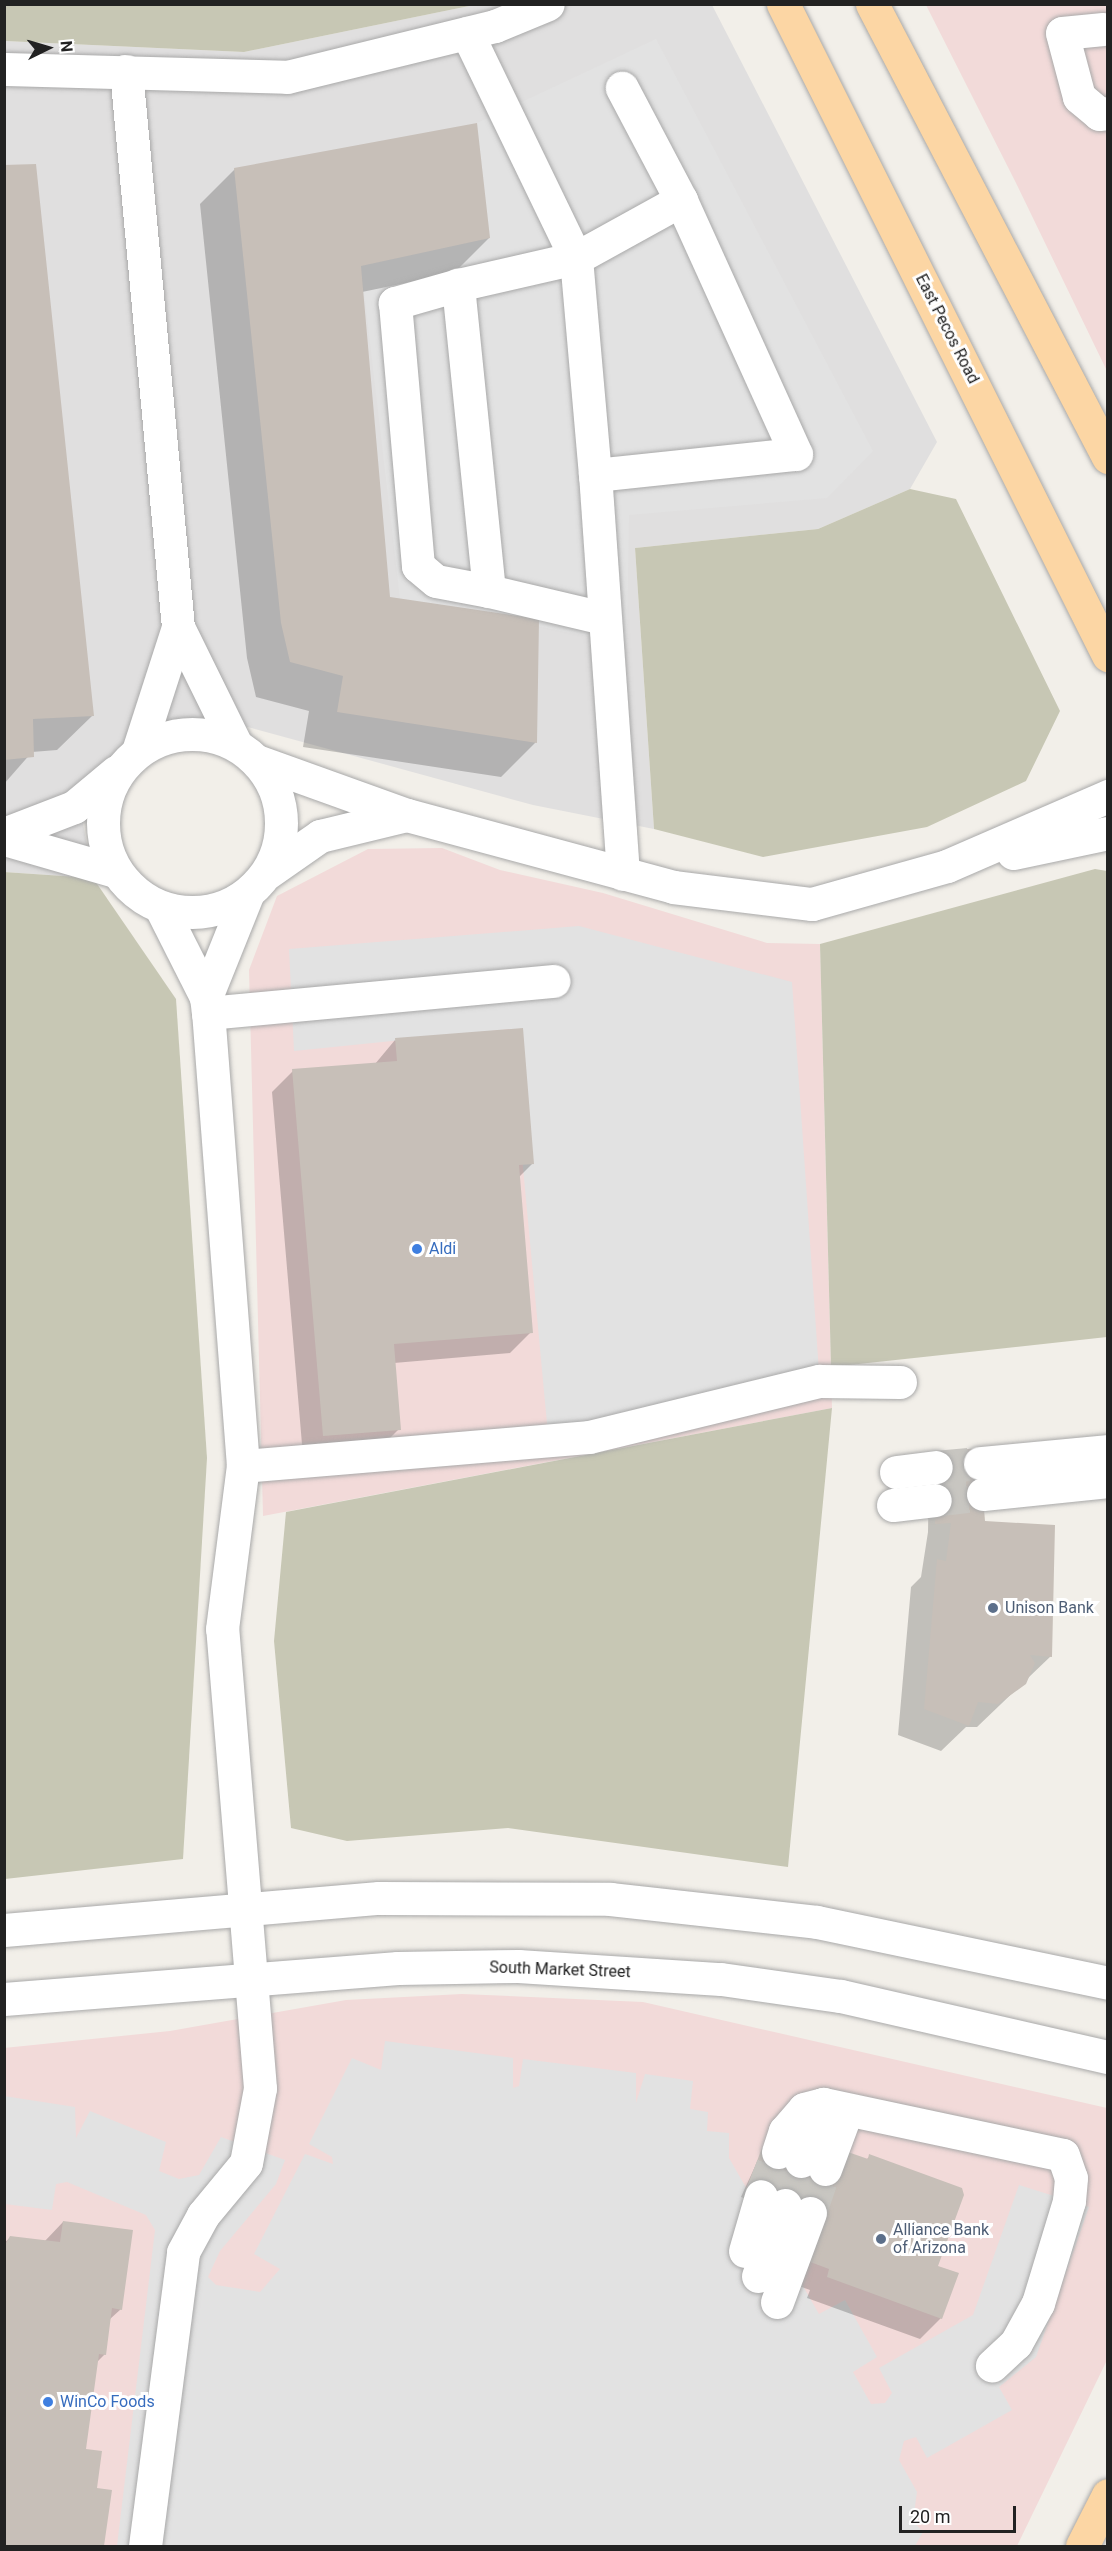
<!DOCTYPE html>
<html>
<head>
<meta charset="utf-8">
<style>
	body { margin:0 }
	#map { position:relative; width:1112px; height:2551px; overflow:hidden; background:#f2efe9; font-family:Roboto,sans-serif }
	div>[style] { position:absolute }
	.residential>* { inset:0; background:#e0dfdf }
	.commercial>* { inset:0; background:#f2dad9 }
	.construction>* { inset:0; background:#c7c7b4 }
	.parking>* { inset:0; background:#e2e2e2 }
	.shadow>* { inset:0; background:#0003 }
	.building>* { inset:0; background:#c7bfb8 }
	.minor-tunnel>* { height:33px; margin-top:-16.5px; transform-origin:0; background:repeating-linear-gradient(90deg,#c8c6c1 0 33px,transparent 0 49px) }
	.roads { filter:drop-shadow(0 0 2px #a9a9a9) drop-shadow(0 0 2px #a9a9a9) }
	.minor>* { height:33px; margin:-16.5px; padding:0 16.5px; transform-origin:16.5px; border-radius:16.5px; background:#fff }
	.minor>.ring { margin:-16.5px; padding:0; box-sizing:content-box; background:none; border:33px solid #fff; border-radius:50% }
	.major>* { height:33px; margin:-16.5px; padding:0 16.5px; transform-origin:16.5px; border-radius:16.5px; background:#fcd6a4 }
	.dots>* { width:16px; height:16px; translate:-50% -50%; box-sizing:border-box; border:3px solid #fff; border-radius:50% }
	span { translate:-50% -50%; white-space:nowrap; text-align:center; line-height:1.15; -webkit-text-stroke:6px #fff; paint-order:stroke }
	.street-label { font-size:16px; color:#222 }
	.shop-label { font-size:16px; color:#366cbe }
	.left { translate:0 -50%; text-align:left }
	.service-label { font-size:16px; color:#4e5e75 }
	.frame { position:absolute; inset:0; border:6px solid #222; pointer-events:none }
	.north { position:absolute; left:18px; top:18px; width:60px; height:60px; -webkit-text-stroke:4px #fff; paint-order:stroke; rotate:85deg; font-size:16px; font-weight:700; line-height:24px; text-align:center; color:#222 }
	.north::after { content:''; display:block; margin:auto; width:21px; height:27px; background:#222; clip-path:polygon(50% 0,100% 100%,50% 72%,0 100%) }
	.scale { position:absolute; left:899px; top:2506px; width:117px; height:27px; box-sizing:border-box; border:3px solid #222; border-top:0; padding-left:8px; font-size:18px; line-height:21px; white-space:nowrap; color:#222; -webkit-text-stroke:4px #fff; paint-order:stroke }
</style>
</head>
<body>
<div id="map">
	<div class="residential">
		<div style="clip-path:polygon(474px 5px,712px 5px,937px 442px,910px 489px,818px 529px,635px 548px,654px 829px,533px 805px,248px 727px,161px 738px,103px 766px,83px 824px,93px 878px,5px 872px,4px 41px,244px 52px)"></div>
	</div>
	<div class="commercial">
		<div style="clip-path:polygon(926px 5px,1107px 5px,1107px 371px,1016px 183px)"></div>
		<div style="clip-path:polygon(442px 848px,500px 870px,603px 893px,767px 943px,820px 944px,832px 1408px,263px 1516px,249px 970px,277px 896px,368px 849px)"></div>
		<div style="clip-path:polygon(462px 1994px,643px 2002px,1107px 2108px,1107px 2360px,1017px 2546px,5px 2546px,4px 2048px,170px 2031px,346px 2000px)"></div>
	</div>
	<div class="construction">
		<div style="clip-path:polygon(4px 5px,5px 4px,474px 5px,244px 52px,5px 41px)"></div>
		<div style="clip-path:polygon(910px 489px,956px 499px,1060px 711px,1026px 781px,927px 827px,763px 857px,654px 829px,635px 548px,818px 529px)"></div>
		<div style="clip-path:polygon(1095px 869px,1107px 871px,1107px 1337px,831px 1367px,820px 944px)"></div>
		<div style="clip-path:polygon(4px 872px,93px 878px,176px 999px,207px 1458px,183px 1859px,5px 1879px)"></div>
		<div style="clip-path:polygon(832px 1408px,788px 1867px,508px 1828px,347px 1841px,291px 1828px,274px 1641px,286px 1512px)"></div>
	</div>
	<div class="parking">
		<div style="clip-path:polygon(656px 39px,873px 451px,827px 498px,629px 515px,627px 644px,400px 599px,361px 266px,490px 238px,477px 123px)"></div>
		<div style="clip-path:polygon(579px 926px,792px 982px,819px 1372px,548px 1434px,510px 1029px,294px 1051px,289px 949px)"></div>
		<div style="clip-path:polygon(385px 2041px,513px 2058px,513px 2088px,519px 2086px,523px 2059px,636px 2073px,636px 2103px,645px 2074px,693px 2081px,690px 2109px,708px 2112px,707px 2131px,729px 2133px,729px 2158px,819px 2314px,845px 2300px,877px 2357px,853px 2372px,871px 2404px,885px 2403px,892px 2393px,879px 2368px,973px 2315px,1019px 2185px,1089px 2207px,1036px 2357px,999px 2387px,1012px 2410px,927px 2458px,916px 2437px,904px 2441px,899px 2460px,917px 2492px,913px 2521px,923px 2532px,915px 2546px,117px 2546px,155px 2230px,146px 2215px,67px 2182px,56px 2184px,52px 2210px,5px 2204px,4px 2096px,75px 2107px,76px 2138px,90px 2111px,166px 2142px,159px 2171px,179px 2179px,199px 2175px,221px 2137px,285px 2160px,276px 2184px,220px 2251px,208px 2277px,216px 2285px,260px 2292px,280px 2269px,254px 2254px,305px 2154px,333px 2164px,332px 2157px,309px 2144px,352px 2058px,381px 2070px)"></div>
	</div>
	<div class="shadow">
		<div style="clip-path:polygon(4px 167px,92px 716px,57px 750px,32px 752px,4px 784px)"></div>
		<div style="clip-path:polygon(235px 169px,489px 238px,454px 273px,362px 292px,388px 599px,536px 742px,501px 777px,303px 747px,309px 711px,256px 697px,247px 658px,200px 204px)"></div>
		<div style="clip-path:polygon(395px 1040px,533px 1163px,518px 1178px,531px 1332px,510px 1353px,394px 1363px,399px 1429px,378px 1450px,303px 1456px,272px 1092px,293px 1071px,375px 1064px)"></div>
		<div style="clip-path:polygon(929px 1461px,984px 1521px,1051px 1656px,977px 1727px,966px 1727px,941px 1751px,898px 1735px,911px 1587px,921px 1577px,928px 1532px)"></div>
		<div style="clip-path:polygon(763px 2149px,866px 2160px,870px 2156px,937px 2267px,941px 2318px,920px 2339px,807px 2298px,810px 2290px,785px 2281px,807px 2221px,741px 2197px)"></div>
		<div style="clip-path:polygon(63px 2222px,121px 2309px,109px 2320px,105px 2354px,96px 2363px,84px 2450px,96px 2489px,110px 2491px,103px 2546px,4px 2546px,4px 2243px,11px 2237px,44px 2242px)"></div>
	</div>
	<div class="building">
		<div style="clip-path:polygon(477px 123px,490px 238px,361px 266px,390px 597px,539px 619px,537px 743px,337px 712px,343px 676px,290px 662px,281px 623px,234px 168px)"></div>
		<div style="clip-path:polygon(36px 164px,94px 716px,33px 719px,34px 757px,4px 760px,4px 165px)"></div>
		<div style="clip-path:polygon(523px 1028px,534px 1164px,519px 1165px,533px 1333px,394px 1344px,401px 1430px,323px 1436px,292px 1069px,397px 1061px,395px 1038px)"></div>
		<div style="clip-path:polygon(979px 1448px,985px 1521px,1055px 1525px,1052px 1657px,1030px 1655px,1035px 1663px,1026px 1684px,998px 1704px,978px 1702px,969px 1726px,924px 1709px,937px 1559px,946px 1561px,951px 1523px,935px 1524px,936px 1452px)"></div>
		<div style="clip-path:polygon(762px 2148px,836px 2174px,845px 2151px,868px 2159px,869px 2154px,962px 2188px,964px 2195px,938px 2266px,959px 2273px,942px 2319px,827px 2277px,829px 2269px,805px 2260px,746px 2190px)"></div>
		<div style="clip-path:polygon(63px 2221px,133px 2230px,122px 2310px,112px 2308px,106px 2355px,99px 2354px,86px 2449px,102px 2451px,97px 2488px,112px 2490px,104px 2546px,5px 2546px,5px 2245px,10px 2236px,60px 2242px)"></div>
	</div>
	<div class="minor-tunnel">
		<div style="left:936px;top:1467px;width:44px;rotate:-5.2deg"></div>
		<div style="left:935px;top:1500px;width:48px;rotate:-7.1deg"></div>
		<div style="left:761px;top:2196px;width:47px;rotate:-68.9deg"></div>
		<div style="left:785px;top:2205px;width:47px;rotate:-70deg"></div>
		<div style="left:810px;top:2213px;width:46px;rotate:-71.2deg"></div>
	</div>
	<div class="roads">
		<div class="minor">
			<div style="left:1103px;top:29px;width:41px;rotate:174.4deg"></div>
			<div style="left:1062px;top:33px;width:66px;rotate:75.1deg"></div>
			<div style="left:1079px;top:97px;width:26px;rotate:40deg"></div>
			<div style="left:1099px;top:114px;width:9px;rotate:-6deg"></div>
			<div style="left:467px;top:33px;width:250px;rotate:64.2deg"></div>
			<div style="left:576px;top:258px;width:218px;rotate:85deg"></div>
			<div style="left:4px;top:69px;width:283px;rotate:1.6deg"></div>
			<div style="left:287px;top:77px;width:214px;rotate:-13.8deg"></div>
			<div style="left:495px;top:26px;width:57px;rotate:-22.5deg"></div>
			<div style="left:126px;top:71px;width:558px;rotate:84.66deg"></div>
			<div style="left:178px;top:627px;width:131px;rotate:63.8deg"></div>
			<div style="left:458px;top:285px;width:66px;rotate:164.1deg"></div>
			<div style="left:395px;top:303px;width:264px;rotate:85deg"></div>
			<div style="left:418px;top:566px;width:23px;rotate:40deg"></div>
			<div style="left:436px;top:581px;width:54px;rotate:10.7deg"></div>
			<div style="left:603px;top:618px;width:117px;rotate:-166.7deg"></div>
			<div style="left:489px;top:591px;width:308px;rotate:-95.8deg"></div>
			<div style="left:458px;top:285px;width:121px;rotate:-12.9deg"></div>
			<div style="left:576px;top:258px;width:120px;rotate:-28.9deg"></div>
			<div style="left:681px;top:200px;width:127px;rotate:-117.8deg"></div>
			<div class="ring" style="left:103px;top:734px;width:145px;height:145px"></div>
			<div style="left:138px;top:751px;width:130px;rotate:-72.1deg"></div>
			<div style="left:257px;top:761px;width:159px;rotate:19.8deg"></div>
			<div style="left:407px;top:815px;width:276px;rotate:15.1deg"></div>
			<div style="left:673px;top:887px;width:140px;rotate:7deg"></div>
			<div style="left:812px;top:904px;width:140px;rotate:-15.7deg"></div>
			<div style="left:947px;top:866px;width:176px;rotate:-23.5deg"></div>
			<div style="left:4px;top:834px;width:75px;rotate:-21.1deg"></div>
			<div style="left:74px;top:807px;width:55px;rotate:-39.8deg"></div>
			<div style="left:4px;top:839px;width:116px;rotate:16.1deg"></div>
			<div style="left:1013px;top:853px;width:97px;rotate:-11.9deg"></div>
			<div style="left:267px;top:873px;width:65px;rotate:-34.9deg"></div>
			<div style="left:320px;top:836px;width:89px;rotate:-13.6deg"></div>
			<div style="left:623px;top:874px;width:400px;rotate:-94deg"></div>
			<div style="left:595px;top:475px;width:202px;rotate:-6deg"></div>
			<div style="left:796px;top:454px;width:279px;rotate:-114.4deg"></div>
			<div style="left:206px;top:997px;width:110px;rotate:-68.1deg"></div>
			<div style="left:208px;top:1013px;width:347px;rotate:-5.3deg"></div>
			<div style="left:980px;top:1463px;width:129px;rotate:-5.4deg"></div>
			<div style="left:243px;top:1466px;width:347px;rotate:-4.8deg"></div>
			<div style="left:589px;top:1437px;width:237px;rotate:-13.7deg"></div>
			<div style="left:819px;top:1381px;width:81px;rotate:0.7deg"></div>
			<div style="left:896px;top:1472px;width:40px;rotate:-7.1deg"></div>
			<div style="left:983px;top:1494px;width:126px;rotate:-5.9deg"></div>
			<div style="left:893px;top:1505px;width:42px;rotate:-6.8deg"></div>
			<div style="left:4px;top:1930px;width:376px;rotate:-4.9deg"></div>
			<div style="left:379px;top:1898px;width:231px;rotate:0.2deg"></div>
			<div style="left:610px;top:1899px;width:208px;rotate:6.3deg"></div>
			<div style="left:817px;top:1922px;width:297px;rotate:11.8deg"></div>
			<div style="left:4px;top:1999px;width:395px;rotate:-4.5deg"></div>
			<div style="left:398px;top:1968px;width:120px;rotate:-1deg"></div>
			<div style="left:518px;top:1966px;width:203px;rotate:3.7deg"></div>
			<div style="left:721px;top:1979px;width:121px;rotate:8.1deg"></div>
			<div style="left:841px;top:1996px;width:274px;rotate:12.9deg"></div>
			<div style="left:778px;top:2152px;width:22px;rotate:-72deg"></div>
			<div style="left:785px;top:2131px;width:29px;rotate:-49deg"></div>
			<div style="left:804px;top:2109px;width:20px;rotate:-15deg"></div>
			<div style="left:823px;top:2104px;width:245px;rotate:12deg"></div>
			<div style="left:1063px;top:2155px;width:24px;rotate:71deg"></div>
			<div style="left:1071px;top:2178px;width:23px;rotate:95deg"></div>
			<div style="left:1069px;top:2201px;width:107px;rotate:106.9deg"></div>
			<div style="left:1038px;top:2303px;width:46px;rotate:118.8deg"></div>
			<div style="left:1016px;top:2343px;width:33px;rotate:137deg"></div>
			<div style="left:801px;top:2161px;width:61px;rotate:-68.9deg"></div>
			<div style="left:825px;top:2169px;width:63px;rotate:-69.6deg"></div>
			<div style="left:745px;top:2251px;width:57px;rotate:-73.8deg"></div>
			<div style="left:758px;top:2276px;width:76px;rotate:-69.2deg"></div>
			<div style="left:777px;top:2302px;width:95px;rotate:-69.7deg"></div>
			<div style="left:145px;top:2546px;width:296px;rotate:-82.6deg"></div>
			<div style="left:183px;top:2252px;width:42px;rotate:-61.6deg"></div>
			<div style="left:203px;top:2215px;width:67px;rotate:-50.4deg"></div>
			<div style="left:246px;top:2163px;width:76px;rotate:-79.4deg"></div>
			<div style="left:260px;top:2088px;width:461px;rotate:-94.7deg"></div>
			<div style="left:222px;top:1629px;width:164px;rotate:-82.7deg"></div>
			<div style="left:243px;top:1466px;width:454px;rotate:-94.4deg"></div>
			<div style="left:208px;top:1013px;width:16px;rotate:-97deg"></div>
			<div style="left:206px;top:997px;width:100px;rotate:-116.8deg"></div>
		</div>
		<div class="major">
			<div style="left:783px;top:4px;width:728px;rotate:63.47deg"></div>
			<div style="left:872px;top:4px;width:511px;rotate:62.48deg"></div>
			<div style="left:1082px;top:2546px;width:57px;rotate:-63deg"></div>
		</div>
	</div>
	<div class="dots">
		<div style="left:417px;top:1249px;background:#3f7fe0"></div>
		<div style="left:993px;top:1608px;background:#5c6f8a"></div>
		<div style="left:881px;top:2239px;background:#5c6f8a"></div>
		<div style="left:48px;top:2402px;background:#3f7fe0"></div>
	</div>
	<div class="street-label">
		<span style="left:947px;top:329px;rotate:63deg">East Pecos Road</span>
		<span style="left:560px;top:1970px;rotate:2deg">South Market Street</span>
	</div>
	<div class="shop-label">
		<span class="left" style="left:429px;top:1249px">Aldi</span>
		<span class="left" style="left:60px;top:2402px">WinCo Foods</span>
	</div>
	<div class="service-label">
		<span class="left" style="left:1005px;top:1608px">Unison Bank</span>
		<span class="left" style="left:893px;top:2239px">Alliance Bank<br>of Arizona</span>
	</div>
	<div class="frame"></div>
	<div class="north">N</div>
	<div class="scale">20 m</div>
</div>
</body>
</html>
